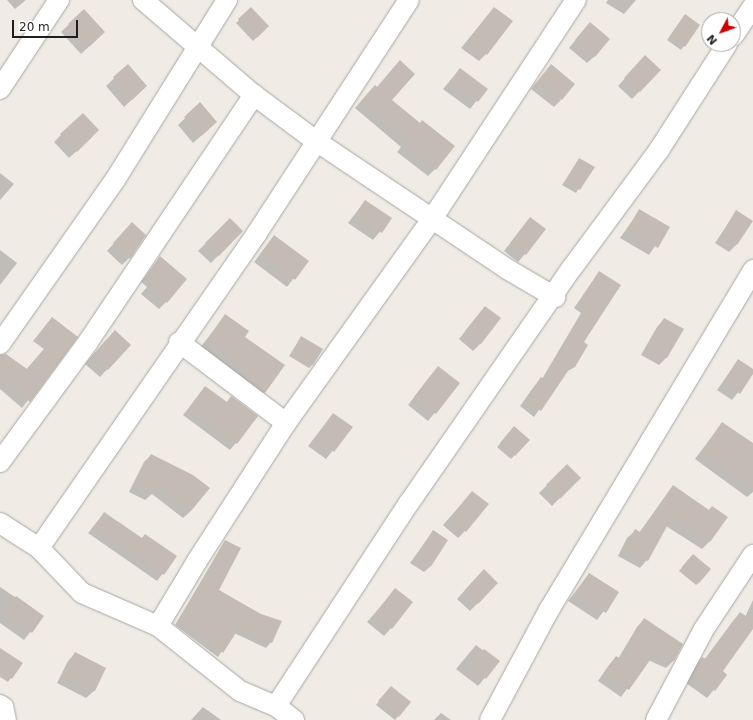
<!DOCTYPE html>
<html>
<head>
<meta charset="utf-8">
<style>
	body { margin:0 }
	#map { position:relative; width:753px; height:720px; overflow:hidden; background:#f0ece5; font-family:"DejaVu Sans",sans-serif }
	div>[style] { position:absolute }
	.shadow>* { inset:0; background:#0003 }
	.building>* { inset:0; background:#c4bbb4 }
	.roads { filter:drop-shadow(0 0 1px #a6a6a6) drop-shadow(0 0 1px #a6a6a6) }
	.street>* { height:20px; margin:-10px; padding:0 10px; transform-origin:10px; border-radius:10px; background:#fff }
	span { translate:-50% -50%; white-space:nowrap; text-align:center; line-height:1.15; -webkit-text-stroke:4px #fff; paint-order:stroke }
	.north { position:absolute; left:701px; top:12px; width:40px; height:40px; box-sizing:border-box; background:#fff; border:1px solid #a5a5a5; border-radius:50%; rotate:229deg; font-size:11px; font-weight:700; line-height:16px; text-align:center; color:#1f1f1f }
	.north::after { content:''; display:block; margin:auto; width:14px; height:18px; background:#cd0003; clip-path:polygon(50% 0,100% 100%,50% 72%,0 100%) }
	.scale { position:absolute; left:12px; top:20px; width:66px; height:18px; box-sizing:border-box; border:2px solid #1f1f1f; border-top:0; padding-left:5px; font-size:12px; line-height:14px; white-space:nowrap; color:#1f1f1f; -webkit-text-stroke:3px #fff; paint-order:stroke }
</style>
</head>
<body>
<div id="map">
	<div class="shadow">
		<div style="clip-path:polygon(7px 0,26px 0,15px 9px)"></div>
		<div style="clip-path:polygon(608px 0,636px 0,624px 14px,606px 3px)"></div>
		<div style="clip-path:polygon(251px 8px,268px 26px,253px 41px,236px 23px)"></div>
		<div style="clip-path:polygon(494px 8px,486px 54px,479px 61px,461px 48px)"></div>
		<div style="clip-path:polygon(84px 10px,97px 39px,81px 54px,61px 32px)"></div>
		<div style="clip-path:polygon(682px 19px,684px 46px,681px 50px,667px 40px)"></div>
		<div style="clip-path:polygon(583px 31px,595px 56px,587px 63px,569px 48px)"></div>
		<div style="clip-path:polygon(638px 64px,660px 70px,632px 99px,618px 86px)"></div>
		<div style="clip-path:polygon(128px 65px,139px 93px,124px 107px,106px 86px)"></div>
		<div style="clip-path:polygon(460px 69px,486px 89px,470px 109px,443px 89px)"></div>
		<div style="clip-path:polygon(544px 73px,561px 100px,554px 107px,531px 89px)"></div>
		<div style="clip-path:polygon(368px 93px,391px 100px,435px 169px,428px 176px,397px 152px,401px 147px,355px 108px)"></div>
		<div style="clip-path:polygon(200px 104px,209px 129px,193px 143px,178px 125px)"></div>
		<div style="clip-path:polygon(61px 135px,91px 138px,69px 158px,54px 142px)"></div>
		<div style="clip-path:polygon(580px 159px,593px 168px,576px 193px,562px 185px)"></div>
		<div style="clip-path:polygon(0 173px,14px 184px,0 200px)"></div>
		<div style="clip-path:polygon(365px 201px,391px 218px,373px 240px,348px 223px)"></div>
		<div style="clip-path:polygon(640px 210px,668px 227px,649px 255px,620px 238px)"></div>
		<div style="clip-path:polygon(736px 212px,736px 245px,729px 252px,715px 243px)"></div>
		<div style="clip-path:polygon(230px 219px,242px 231px,211px 263px,198px 251px)"></div>
		<div style="clip-path:polygon(530px 219px,525px 254px,518px 262px,504px 251px)"></div>
		<div style="clip-path:polygon(125px 231px,129px 258px,122px 265px,107px 251px)"></div>
		<div style="clip-path:polygon(274px 237px,307px 261px,287px 287px,254px 262px)"></div>
		<div style="clip-path:polygon(0 250px,17px 263px,0 285px)"></div>
		<div style="clip-path:polygon(160px 257px,166px 302px,159px 309px,141px 294px,147px 287px,141px 282px)"></div>
		<div style="clip-path:polygon(599px 272px,583px 343px,575px 367px,566px 372px,534px 417px,520px 406px,535px 385px,542px 379px,581px 313px,574px 308px)"></div>
		<div style="clip-path:polygon(485px 307px,481px 343px,473px 351px,459px 339px)"></div>
		<div style="clip-path:polygon(226px 315px,243px 337px,264px 392px,257px 400px,199px 349px)"></div>
		<div style="clip-path:polygon(52px 318px,76px 337px,22px 408px,0 389px,0 361px,26px 370px,44px 349px,33px 341px)"></div>
		<div style="clip-path:polygon(664px 319px,682px 330px,666px 358px,659px 365px,641px 355px,657px 327px)"></div>
		<div style="clip-path:polygon(301px 337px,313px 364px,309px 368px,289px 356px)"></div>
		<div style="clip-path:polygon(107px 339px,130px 345px,100px 377px,85px 364px)"></div>
		<div style="clip-path:polygon(738px 361px,753px 373px,732px 400px,717px 390px)"></div>
		<div style="clip-path:polygon(431px 375px,459px 383px,428px 421px,408px 405px)"></div>
		<div style="clip-path:polygon(205px 387px,226px 403px,231px 397px,257px 417px,230px 450px,183px 415px)"></div>
		<div style="clip-path:polygon(333px 414px,351px 427px,326px 459px,308px 446px)"></div>
		<div style="clip-path:polygon(722px 423px,753px 451px,753px 492px,747px 497px,695px 459px)"></div>
		<div style="clip-path:polygon(511px 431px,528px 440px,511px 459px,497px 447px)"></div>
		<div style="clip-path:polygon(151px 455px,191px 511px,183px 518px,152px 494px,145px 500px,129px 492px,144px 462px)"></div>
		<div style="clip-path:polygon(567px 466px,579px 478px,552px 506px,539px 493px)"></div>
		<div style="clip-path:polygon(673px 487px,708px 511px,726px 518px,709px 542px,702px 549px,666px 526px,647px 560px,640px 568px,618px 556px,627px 538px,635px 531px,639px 533px)"></div>
		<div style="clip-path:polygon(472px 492px,465px 531px,458px 538px,443px 525px)"></div>
		<div style="clip-path:polygon(104px 513px,141px 539px,175px 557px,157px 581px,88px 533px)"></div>
		<div style="clip-path:polygon(433px 531px,432px 565px,424px 572px,410px 563px)"></div>
		<div style="clip-path:polygon(225px 541px,218px 590px,271px 642px,266px 648px,234px 633px,218px 657px,175px 625px)"></div>
		<div style="clip-path:polygon(689px 559px,700px 582px,696px 585px,679px 571px)"></div>
		<div style="clip-path:polygon(589px 574px,618px 592px,597px 620px,568px 601px)"></div>
		<div style="clip-path:polygon(476px 578px,497px 583px,470px 611px,457px 599px)"></div>
		<div style="clip-path:polygon(0 587px,43px 616px,24px 640px,0 623px)"></div>
		<div style="clip-path:polygon(395px 590px,391px 628px,384px 636px,367px 622px)"></div>
		<div style="clip-path:polygon(753px 600px,753px 628px,721px 672px,726px 675px,707px 698px,686px 683px,695px 666px,702px 658px,704px 660px,733px 621px,740px 613px,745px 617px)"></div>
		<div style="clip-path:polygon(644px 619px,682px 644px,673px 661px,666px 668px,648px 660px,621px 697px,598px 681px,609px 665px,616px 657px,618px 659px,637px 627px)"></div>
		<div style="clip-path:polygon(476px 645px,498px 662px,478px 686px,456px 669px)"></div>
		<div style="clip-path:polygon(75px 653px,105px 668px,94px 691px,86px 698px,57px 683px,68px 661px)"></div>
		<div style="clip-path:polygon(0 658px,21px 663px,8px 682px,0 677px)"></div>
		<div style="clip-path:polygon(388px 690px,410px 702px,395px 720px,376px 705px)"></div>
		<div style="clip-path:polygon(203px 707px,221px 720px,191px 720px)"></div>
		<div style="clip-path:polygon(441px 713px,451px 720px,434px 720px)"></div>
	</div>
	<div class="building">
		<div style="clip-path:polygon(251px 7px,269px 26px,257px 38px,238px 19px)"></div>
		<div style="clip-path:polygon(494px 7px,513px 21px,487px 55px,468px 40px)"></div>
		<div style="clip-path:polygon(84px 9px,105px 32px,89px 47px,68px 24px)"></div>
		<div style="clip-path:polygon(685px 14px,700px 25px,685px 47px,670px 36px)"></div>
		<div style="clip-path:polygon(590px 22px,610px 39px,595px 57px,575px 40px)"></div>
		<div style="clip-path:polygon(645px 55px,661px 70px,640px 92px,624px 78px)"></div>
		<div style="clip-path:polygon(400px 60px,415px 74px,392px 100px,420px 123px,422px 120px,455px 146px,436px 170px,404px 144px,407px 140px,361px 101px,375px 85px,377px 87px)"></div>
		<div style="clip-path:polygon(128px 64px,147px 86px,132px 100px,113px 77px)"></div>
		<div style="clip-path:polygon(551px 64px,575px 84px,562px 100px,538px 81px)"></div>
		<div style="clip-path:polygon(460px 68px,488px 89px,478px 102px,450px 81px)"></div>
		<div style="clip-path:polygon(200px 102px,217px 122px,201px 136px,184px 117px)"></div>
		<div style="clip-path:polygon(83px 113px,99px 130px,77px 152px,60px 134px)"></div>
		<div style="clip-path:polygon(579px 158px,595px 167px,580px 190px,565px 181px)"></div>
		<div style="clip-path:polygon(365px 200px,392px 218px,382px 233px,355px 215px)"></div>
		<div style="clip-path:polygon(639px 209px,670px 227px,658px 248px,627px 230px)"></div>
		<div style="clip-path:polygon(736px 210px,753px 221px,737px 245px,721px 235px)"></div>
		<div style="clip-path:polygon(530px 217px,546px 229px,526px 255px,510px 243px)"></div>
		<div style="clip-path:polygon(230px 218px,243px 231px,219px 256px,205px 243px)"></div>
		<div style="clip-path:polygon(132px 222px,146px 235px,130px 259px,113px 243px)"></div>
		<div style="clip-path:polygon(274px 235px,309px 261px,295px 280px,260px 254px)"></div>
		<div style="clip-path:polygon(160px 256px,187px 279px,167px 303px,148px 286px,154px 279px,148px 274px)"></div>
		<div style="clip-path:polygon(599px 271px,621px 285px,584px 342px,588px 345px,575px 367px,572px 365px,541px 411px,525px 400px,541px 377px,544px 379px,587px 306px,579px 302px)"></div>
		<div style="clip-path:polygon(485px 306px,501px 318px,481px 344px,465px 331px)"></div>
		<div style="clip-path:polygon(225px 314px,249px 331px,245px 337px,285px 365px,265px 393px,245px 377px,248px 372px,206px 341px)"></div>
		<div style="clip-path:polygon(52px 317px,78px 337px,30px 402px,0 376px,0 355px,6px 354px,27px 369px,50px 342px,39px 334px)"></div>
		<div style="clip-path:polygon(664px 318px,684px 329px,667px 358px,647px 347px)"></div>
		<div style="clip-path:polygon(115px 330px,131px 345px,108px 370px,92px 356px)"></div>
		<div style="clip-path:polygon(301px 336px,323px 349px,313px 365px,292px 353px)"></div>
		<div style="clip-path:polygon(738px 359px,753px 369px,753px 374px,740px 394px,723px 382px)"></div>
		<div style="clip-path:polygon(438px 366px,460px 383px,436px 414px,414px 397px)"></div>
		<div style="clip-path:polygon(205px 386px,227px 402px,231px 396px,258px 416px,237px 444px,189px 408px)"></div>
		<div style="clip-path:polygon(333px 413px,353px 427px,334px 452px,315px 438px)"></div>
		<div style="clip-path:polygon(722px 422px,753px 443px,753px 489px,702px 451px)"></div>
		<div style="clip-path:polygon(514px 426px,530px 440px,515px 456px,500px 443px)"></div>
		<div style="clip-path:polygon(151px 454px,193px 475px,210px 488px,191px 511px,158px 485px,153px 494px,136px 484px)"></div>
		<div style="clip-path:polygon(567px 464px,581px 478px,560px 499px,546px 485px)"></div>
		<div style="clip-path:polygon(673px 485px,709px 510px,712px 506px,728px 517px,710px 542px,672px 517px,648px 561px,624px 548px,635px 529px,640px 532px)"></div>
		<div style="clip-path:polygon(472px 491px,489px 504px,466px 532px,450px 518px)"></div>
		<div style="clip-path:polygon(104px 512px,142px 538px,145px 534px,177px 556px,164px 575px,94px 527px)"></div>
		<div style="clip-path:polygon(433px 530px,448px 540px,432px 565px,417px 555px)"></div>
		<div style="clip-path:polygon(225px 540px,241px 548px,219px 590px,261px 614px,282px 621px,272px 643px,239px 628px,223px 653px,179px 620px)"></div>
		<div style="clip-path:polygon(693px 554px,711px 569px,700px 582px,682px 567px)"></div>
		<div style="clip-path:polygon(484px 569px,498px 583px,478px 604px,464px 591px)"></div>
		<div style="clip-path:polygon(589px 573px,619px 592px,606px 613px,575px 593px)"></div>
		<div style="clip-path:polygon(395px 588px,413px 602px,392px 629px,374px 615px)"></div>
		<div style="clip-path:polygon(16px 596px,44px 616px,32px 633px,3px 613px)"></div>
		<div style="clip-path:polygon(740px 612px,753px 621px,753px 629px,723px 671px,727px 675px,715px 691px,693px 675px,702px 657px,706px 659px)"></div>
		<div style="clip-path:polygon(644px 618px,683px 644px,674px 661px,655px 653px,629px 690px,604px 673px,616px 656px,621px 659px)"></div>
		<div style="clip-path:polygon(0 648px,23px 663px,12px 679px,0 672px)"></div>
		<div style="clip-path:polygon(484px 649px,500px 661px,486px 679px,471px 667px)"></div>
		<div style="clip-path:polygon(75px 652px,106px 668px,95px 691px,63px 676px)"></div>
		<div style="clip-path:polygon(391px 686px,411px 702px,399px 717px,378px 701px)"></div>
	</div>
	<div class="roads">
		<div class="street">
			<div style="left:143px;top:0;width:146px;rotate:40.6deg"></div>
			<div style="left:254px;top:95px;width:77px;rotate:36.6deg"></div>
			<div style="left:316px;top:141px;width:230px;rotate:33.8deg"></div>
			<div style="left:507px;top:269px;width:56px;rotate:30.3deg"></div>
			<div style="left:733px;top:36px;width:36px;rotate:-56deg"></div>
			<div style="left:0;top:89px;width:107px;rotate:-56.5deg"></div>
			<div style="left:179px;top:342px;width:134px;rotate:37.1deg"></div>
			<div style="left:0;top:344px;width:200px;rotate:-55deg"></div>
			<div style="left:115px;top:180px;width:212px;rotate:-58.1deg"></div>
			<div style="left:0;top:462px;width:149px;rotate:-53.7deg"></div>
			<div style="left:88px;top:342px;width:298px;rotate:-56.1deg"></div>
			<div style="left:0;top:523px;width:46px;rotate:32.7deg"></div>
			<div style="left:39px;top:548px;width:62px;rotate:46.3deg"></div>
			<div style="left:82px;top:593px;width:83px;rotate:23.5deg"></div>
			<div style="left:158px;top:626px;width:105px;rotate:38.4deg"></div>
			<div style="left:240px;top:691px;width:39px;rotate:23deg"></div>
			<div style="left:276px;top:706px;width:23px;rotate:38deg"></div>
			<div style="left:39px;top:548px;width:383px;rotate:-55.3deg"></div>
			<div style="left:257px;top:233px;width:278px;rotate:-56.9deg"></div>
			<div style="left:158px;top:626px;width:76px;rotate:-59deg"></div>
			<div style="left:197px;top:561px;width:164px;rotate:-57.2deg"></div>
			<div style="left:286px;top:423px;width:251px;rotate:-54.4deg"></div>
			<div style="left:432px;top:219px;width:262px;rotate:-56.7deg"></div>
			<div style="left:0;top:705px;width:4px;rotate:34deg"></div>
			<div style="left:3px;top:707px;width:13px;rotate:77deg"></div>
			<div style="left:276px;top:706px;width:243px;rotate:-56.8deg"></div>
			<div style="left:409px;top:503px;width:286px;rotate:-55.3deg"></div>
			<div style="left:572px;top:268px;width:147px;rotate:-53.6deg"></div>
			<div style="left:659px;top:150px;width:126px;rotate:-57.3deg"></div>
			<div style="left:490px;top:720px;width:125px;rotate:-61.8deg"></div>
			<div style="left:549px;top:610px;width:397px;rotate:-59deg"></div>
			<div style="left:656px;top:720px;width:103px;rotate:-62.2deg"></div>
			<div style="left:704px;top:629px;width:89px;rotate:-56.5deg"></div>
		</div>
	</div>
	<div class="north">N</div>
	<div class="scale">20 m</div>
</div>
</body>
</html>
